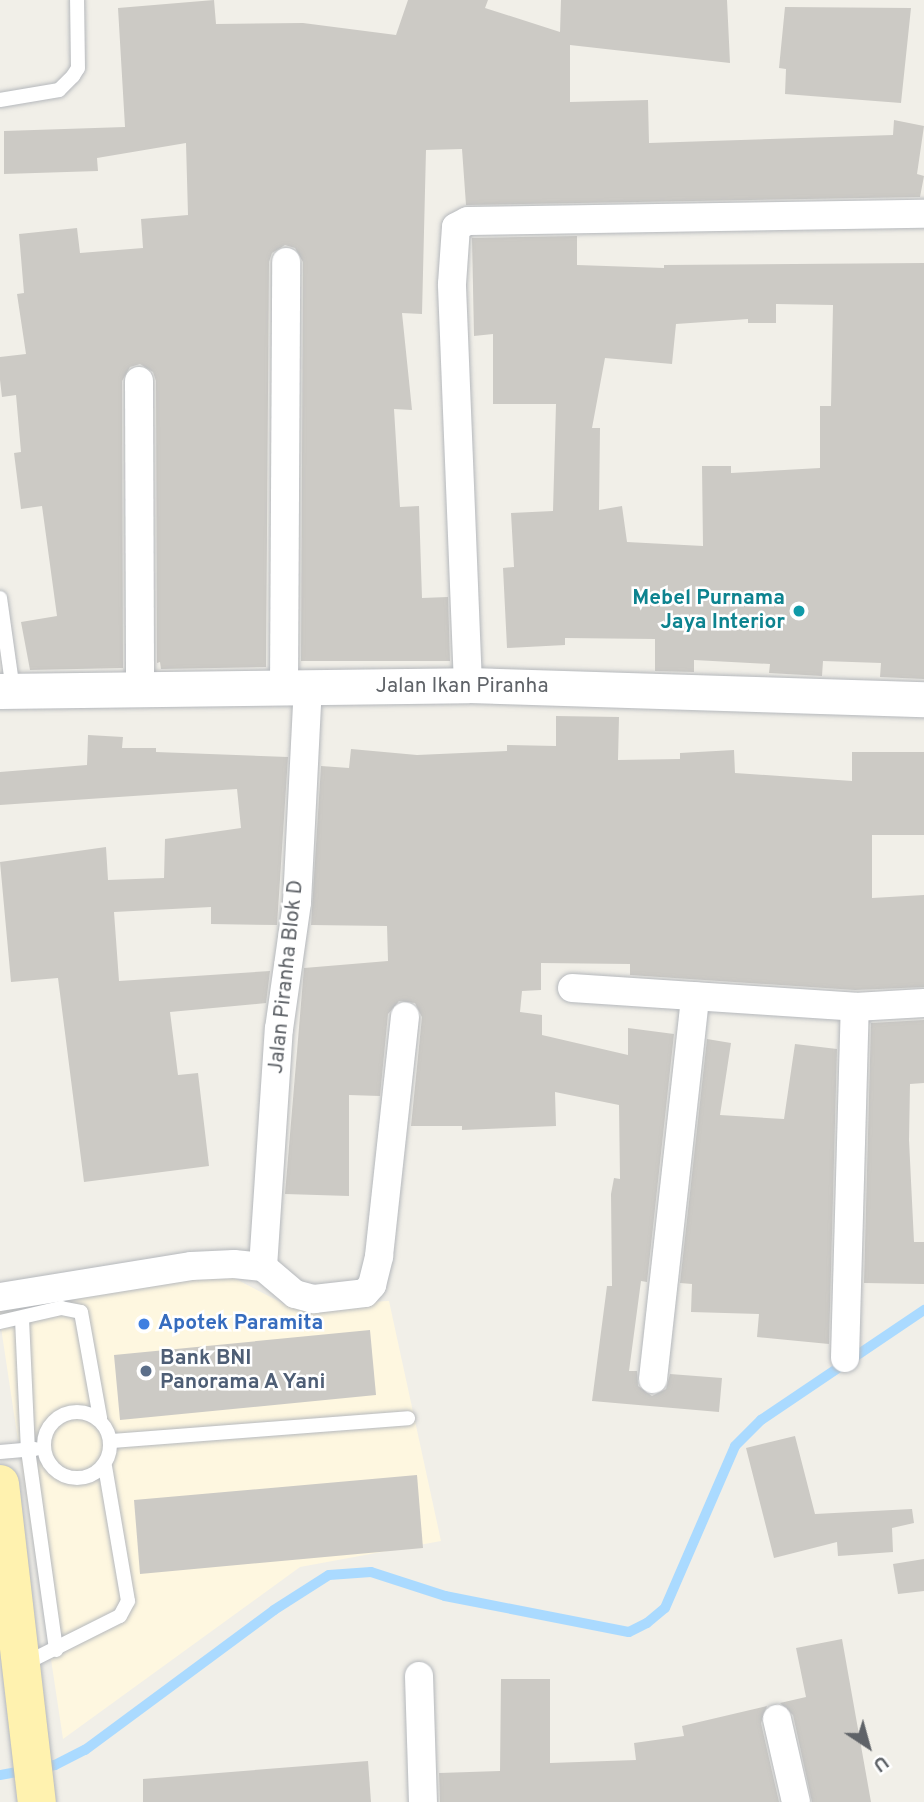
<!DOCTYPE html>
<html>
<head>
<meta charset="utf-8">
<style>
	body { margin:0 }
	#map { position:relative; width:924px; height:1802px; overflow:hidden; background:#f1efe8; font-family:Overpass,sans-serif }
	div>[style] { position:absolute }
	.commercial>* { inset:0; background:#fef7e0 }
	.stream>* { height:10px; margin:-5px; padding:0 5px; transform-origin:5px; border-radius:5px; background:#aadaff }
	.building>* { inset:0; background:#cccac5 }
	.roads { filter:drop-shadow(0 0 2px #b5b8bc) drop-shadow(0 0 2px #b5b8bc) }
	.service>* { height:14px; margin:-7px; padding:0 7px; transform-origin:7px; border-radius:7px; background:#fff }
	.service>.ring { margin:-7px; padding:0; box-sizing:content-box; background:none; border:14px solid #fff; border-radius:50% }
	.minor>* { height:28px; margin:-14px; padding:0 14px; transform-origin:14px; border-radius:14px; background:#fff }
	.tertiary>* { height:35px; margin:-17.5px; padding:0 17.5px; transform-origin:17.5px; border-radius:17.5px; background:#fff }
	.primary>* { height:38px; margin:-19px; padding:0 19px; transform-origin:19px; border-radius:19px; background:#fff2af }
	.dots>* { width:19px; height:19px; translate:-50% -50%; box-sizing:border-box; border:4px solid #fff; border-radius:50% }
	span { translate:-50% -50%; white-space:nowrap; text-align:center; line-height:1.15; -webkit-text-stroke:5px #fff; paint-order:stroke }
	.culture-label { font-size:21px; color:#0d838f; font-weight:700 }
	.right { translate:-100% -50%; text-align:right }
	.street-label { font-size:21px; color:#5f6368 }
	.shop-label { font-size:21px; color:#366cbe; font-weight:700 }
	.left { translate:0 -50%; text-align:left }
	.service-label { font-size:21px; color:#4e5e75; font-weight:700 }
	.north { position:absolute; left:833px; top:1711px; width:70px; height:70px; -webkit-text-stroke:5px #fff; paint-order:stroke; rotate:144deg; font-size:19px; font-weight:700; line-height:28px; text-align:center; color:#5f6368 }
	.north::after { content:''; display:block; margin:auto; width:24px; height:32px; background:#5f6368; clip-path:polygon(50% 0,100% 100%,50% 72%,0 100%) }
</style>
</head>
<body>
<div id="map">
	<div class="commercial">
		<div style="clip-path:polygon(234px 1278px,286px 1305px,389px 1301px,441px 1541px,300px 1567px,63px 1739px,0 1321px,0 1289px)"></div>
	</div>
	<div class="stream">
		<div style="left:0;top:1775px;width:56px;rotate:-10.3deg"></div>
		<div style="left:55px;top:1765px;width:34px;rotate:-27deg"></div>
		<div style="left:85px;top:1750px;width:235px;rotate:-36.5deg"></div>
		<div style="left:274px;top:1610px;width:65px;rotate:-32.5deg"></div>
		<div style="left:329px;top:1575px;width:42px;rotate:-4.1deg"></div>
		<div style="left:371px;top:1572px;width:78px;rotate:18deg"></div>
		<div style="left:445px;top:1596px;width:187px;rotate:11.1deg"></div>
		<div style="left:629px;top:1632px;width:20px;rotate:-27deg"></div>
		<div style="left:647px;top:1623px;width:23px;rotate:-40deg"></div>
		<div style="left:665px;top:1608px;width:176px;rotate:-66.6deg"></div>
		<div style="left:735px;top:1446px;width:37px;rotate:-45deg"></div>
		<div style="left:761px;top:1420px;width:197px;rotate:-34deg"></div>
	</div>
	<div class="building">
		<div style="clip-path:polygon(214px 0,216px 24px,303px 23px,396px 35px,408px 0,488px 0,485px 8px,560px 32px,561px 0,727px 0,730px 63px,570px 45px,570px 102px,648px 100px,649px 143px,893px 135px,894px 120px,924px 126px,917px 174px,924px 176px,920px 197px,466px 205px,462px 149px,426px 150px,422px 314px,402px 313px,412px 410px,394px 409px,400px 507px,419px 506px,422px 598px,448px 597px,450px 661px,301px 661px,303px 262px,295px 248px,285px 245px,272px 253px,269px 262px,266px 667px,161px 669px,160px 662px,157px 663px,156px 381px,153px 372px,140px 364px,130px 367px,122px 381px,123px 668px,30px 670px,21px 622px,57px 616px,42px 506px,21px 509px,14px 453px,21px 452px,16px 395px,2px 397px,0 380px,0 357px,26px 354px,17px 294px,24px 293px,19px 234px,77px 228px,80px 253px,143px 248px,141px 219px,188px 215px,186px 143px,97px 158px,98px 171px,4px 174px,4px 131px,125px 127px,118px 8px)"></div>
		<div style="clip-path:polygon(785px 7px,911px 8px,901px 103px,785px 94px,786px 69px,779px 68px)"></div>
		<div style="clip-path:polygon(evenodd,577px 236px,577px 265px,664px 268px,664px 265px,924px 263px,924px 679px,880px 677px,881px 663px,823px 661px,822px 676px,769px 673px,770px 664px,694px 660px,694px 672px,655px 671px,655px 639px,565px 638px,565px 645px,507px 648px,503px 568px,514px 567px,511px 513px,553px 511px,556px 404px,493px 404px,493px 334px,474px 336px,472px 238px,577px 236px,776px 304px,833px 305px,831px 406px,820px 406px,820px 468px,731px 473px,731px 466px,702px 466px,703px 546px,627px 542px,622px 506px,599px 510px,600px 428px,592px 428px,605px 358px,672px 364px,676px 324px,748px 319px,748px 323px,776px 323px,776px 304px)"></div>
		<div style="clip-path:polygon(556px 716px,619px 717px,618px 760px,680px 759px,680px 753px,734px 750px,735px 773px,852px 781px,852px 752px,924px 752px,924px 835px,872px 835px,872px 898px,924px 895px,924px 987px,855px 990px,630px 975px,630px 964px,541px 963px,541px 990px,522px 991px,520px 1012px,542px 1015px,542px 1035px,628px 1055px,628px 1028px,674px 1034px,647px 1282px,641px 1281px,629px 1371px,637px 1371px,638px 1386px,652px 1396px,666px 1389px,670px 1374px,722px 1378px,719px 1412px,592px 1401px,607px 1286px,612px 1286px,611px 1194px,614px 1178px,620px 1179px,619px 1105px,555px 1092px,556px 1126px,462px 1130px,462px 1126px,411px 1126px,422px 1017px,415px 1003px,399px 1001px,388px 1014px,380px 1096px,349px 1095px,349px 1196px,285px 1194px,304px 968px,388px 961px,387px 926px,311px 925px,321px 766px,349px 768px,351px 749px,417px 755px,507px 751px,507px 745px,556px 746px)"></div>
		<div style="clip-path:polygon(88px 735px,123px 737px,122px 748px,156px 748px,156px 752px,288px 757px,277px 925px,211px 924px,211px 907px,114px 912px,119px 981px,270px 971px,266px 1003px,170px 1012px,178px 1075px,198px 1073px,209px 1166px,84px 1182px,58px 978px,11px 982px,0 862px,106px 847px,108px 880px,164px 878px,165px 839px,241px 828px,237px 789px,0 805px,0 772px,87px 765px)"></div>
		<div style="clip-path:polygon(924px 1020px,924px 1083px,910px 1084px,909px 1140px,914px 1242px,924px 1242px,924px 1284px,864px 1283px,871px 1023px)"></div>
		<div style="clip-path:polygon(707px 1039px,731px 1043px,720px 1115px,784px 1119px,795px 1044px,837px 1049px,829px 1344px,757px 1337px,759px 1314px,691px 1312px,692px 1284px,680px 1283px)"></div>
		<div style="clip-path:polygon(370px 1330px,376px 1395px,120px 1420px,114px 1355px)"></div>
		<div style="clip-path:polygon(795px 1436px,815px 1514px,912px 1509px,914px 1523px,892px 1528px,893px 1552px,838px 1556px,837px 1542px,774px 1558px,746px 1448px)"></div>
		<div style="clip-path:polygon(417px 1475px,423px 1548px,140px 1574px,134px 1500px)"></div>
		<div style="clip-path:polygon(924px 1559px,924px 1591px,898px 1594px,893px 1564px)"></div>
		<div style="clip-path:polygon(842px 1639px,871px 1802px,812px 1802px,793px 1715px,780px 1703px,806px 1697px,796px 1648px)"></div>
		<div style="clip-path:polygon(501px 1679px,550px 1679px,550px 1763px,636px 1760px,634px 1743px,684px 1736px,682px 1726px,767px 1706px,761px 1723px,779px 1802px,440px 1802px,439px 1773px,500px 1771px)"></div>
		<div style="clip-path:polygon(368px 1761px,371px 1802px,143px 1802px,143px 1779px)"></div>
	</div>
	<div class="roads">
		<div class="service">
			<div style="left:0;top:100px;width:60px;rotate:-9.6deg"></div>
			<div style="left:59px;top:90px;width:20px;rotate:-45deg"></div>
			<div style="left:73px;top:76px;width:9px;rotate:-58deg"></div>
			<div style="left:78px;top:68px;width:68px;rotate:-90.8deg"></div>
			<div style="left:0;top:598px;width:93px;rotate:82deg"></div>
			<div style="left:22px;top:1319px;width:131px;rotate:87.4deg"></div>
			<div style="left:28px;top:1450px;width:202px;rotate:82deg"></div>
			<div style="left:0;top:1322px;width:63px;rotate:-12.9deg"></div>
			<div style="left:61px;top:1308px;width:20px;rotate:11deg"></div>
			<div style="left:81px;top:1312px;width:108px;rotate:79.8deg"></div>
			<div class="ring" style="left:44px;top:1412px;width:52px;height:52px"></div>
			<div style="left:112px;top:1441px;width:297px;rotate:-4.4deg"></div>
			<div style="left:0;top:1452px;width:35px;rotate:-5deg"></div>
			<div style="left:24px;top:1664px;width:107px;rotate:-26.6deg"></div>
			<div style="left:120px;top:1616px;width:17px;rotate:-62deg"></div>
			<div style="left:128px;top:1601px;width:136px;rotate:-99.7deg"></div>
		</div>
		<div class="minor">
			<div style="left:139px;top:381px;width:305px;rotate:89.8deg"></div>
			<div style="left:468px;top:685px;width:401px;rotate:-92.3deg"></div>
			<div style="left:452px;top:284px;width:57px;rotate:-86deg"></div>
			<div style="left:456px;top:227px;width:13px;rotate:-27deg"></div>
			<div style="left:468px;top:221px;width:456px;rotate:-0.9deg"></div>
			<div style="left:284px;top:687px;width:425px;rotate:-89.7deg"></div>
			<div style="left:572px;top:988px;width:284px;rotate:3.8deg"></div>
			<div style="left:855px;top:1007px;width:69px;rotate:-3.3deg"></div>
			<div style="left:263px;top:1267px;width:239px;rotate:-86.2deg"></div>
			<div style="left:279px;top:1029px;width:128px;rotate:-81.9deg"></div>
			<div style="left:297px;top:902px;width:215px;rotate:-87.1deg"></div>
			<div style="left:0;top:1297px;width:193px;rotate:-9.2deg"></div>
			<div style="left:191px;top:1266px;width:43px;rotate:-2.7deg"></div>
			<div style="left:234px;top:1264px;width:29px;rotate:6deg"></div>
			<div style="left:263px;top:1267px;width:42px;rotate:40.2deg"></div>
			<div style="left:295px;top:1294px;width:20px;rotate:15deg"></div>
			<div style="left:314px;top:1299px;width:51px;rotate:-6.7deg"></div>
			<div style="left:365px;top:1293px;width:11px;rotate:-49deg"></div>
			<div style="left:372px;top:1285px;width:30px;rotate:-76deg"></div>
			<div style="left:379px;top:1256px;width:241px;rotate:-83.8deg"></div>
			<div style="left:845px;top:1358px;width:351px;rotate:-88.4deg"></div>
			<div style="left:653px;top:1379px;width:385px;rotate:-83.7deg"></div>
			<div style="left:419px;top:1676px;width:126px;rotate:88.2deg"></div>
			<div style="left:777px;top:1719px;width:85px;rotate:77.1deg"></div>
		</div>
		<div class="tertiary">
			<div style="left:0;top:691px;width:468px;rotate:-0.7deg"></div>
			<div style="left:468px;top:685px;width:456px;rotate:1.8deg"></div>
		</div>
		<div class="primary">
			<div style="left:0;top:1484px;width:320px;rotate:83.4deg"></div>
		</div>
	</div>
	<div class="dots">
		<div style="left:799px;top:611px;background:#0f9aa8"></div>
		<div style="left:144px;top:1324px;background:#3f7fe0"></div>
		<div style="left:146px;top:1371px;background:#5c6f8a"></div>
	</div>
	<div class="culture-label">
		<span class="right" style="left:785px;top:611px">Mebel Purnama<br>Jaya Interior</span>
	</div>
	<div class="street-label">
		<span style="left:462px;top:687px">Jalan Ikan Piranha</span>
		<span style="left:287px;top:977px;rotate:-84deg">Jalan Piranha Blok D</span>
	</div>
	<div class="shop-label">
		<span class="left" style="left:158px;top:1324px">Apotek Paramita</span>
	</div>
	<div class="service-label">
		<span class="left" style="left:160px;top:1371px">Bank BNI<br>Panorama A Yani</span>
	</div>
	<div class="north">U</div>
</div>
</body>
</html>
